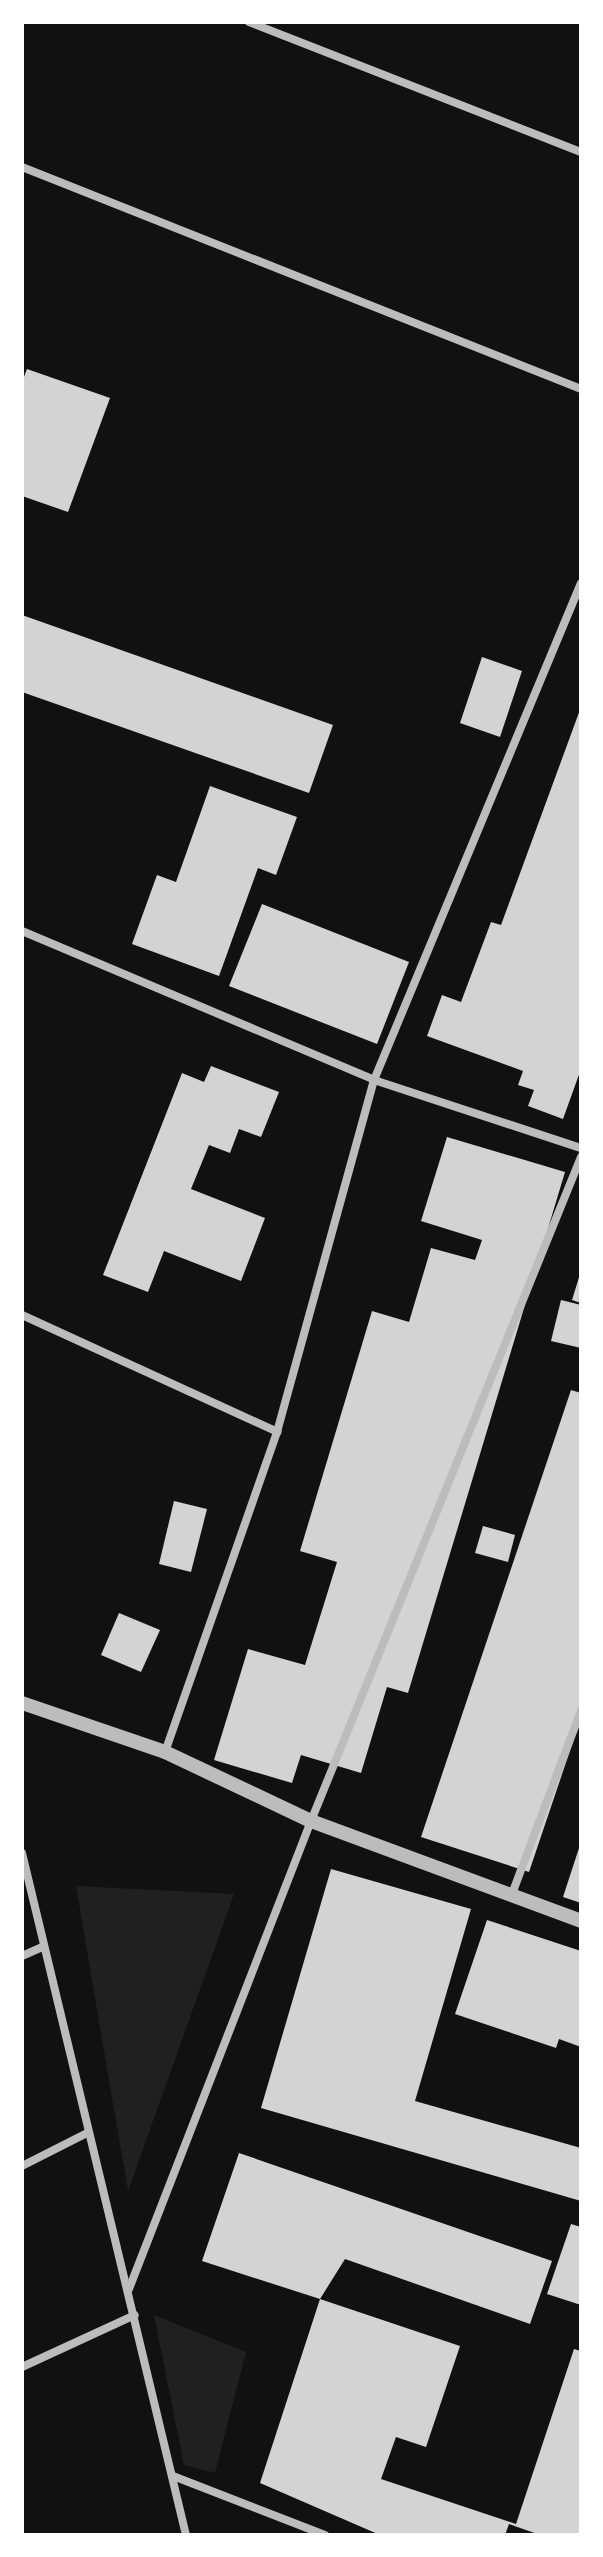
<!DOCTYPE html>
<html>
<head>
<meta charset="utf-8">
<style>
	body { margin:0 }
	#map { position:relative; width:603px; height:2557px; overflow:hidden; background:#111; font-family:"Fira Sans",sans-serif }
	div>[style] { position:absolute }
	.green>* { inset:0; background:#202020 }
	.building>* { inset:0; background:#d3d3d3 }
	.minor>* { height:8px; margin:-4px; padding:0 4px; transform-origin:4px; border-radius:4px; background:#bcbcbc }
	.tertiary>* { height:14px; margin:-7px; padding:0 7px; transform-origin:7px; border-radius:7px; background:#bcbcbc }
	span { translate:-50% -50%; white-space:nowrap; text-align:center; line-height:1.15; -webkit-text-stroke:6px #fff; paint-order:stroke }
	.frame { position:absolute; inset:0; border:24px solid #fff; pointer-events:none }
</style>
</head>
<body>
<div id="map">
	<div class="green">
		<div style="clip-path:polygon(76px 1886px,234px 1894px,128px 2191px)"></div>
		<div style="clip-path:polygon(154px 2315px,246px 2352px,215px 2473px,184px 2465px)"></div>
	</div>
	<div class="building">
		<div style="clip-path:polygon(27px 369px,110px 398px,68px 512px,22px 496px,22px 382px)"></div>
		<div style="clip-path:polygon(22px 615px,333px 725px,309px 793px,22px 692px)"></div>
		<div style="clip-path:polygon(482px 657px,522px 671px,500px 737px,460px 723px)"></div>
		<div style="clip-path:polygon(581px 707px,581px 1069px,563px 1119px,528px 1106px,534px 1090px,518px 1085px,523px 1071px,427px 1036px,442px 995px,461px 1002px,491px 922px,501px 925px)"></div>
		<div style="clip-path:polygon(210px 786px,297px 817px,276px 875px,258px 868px,219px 976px,132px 944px,157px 875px,176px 882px)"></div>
		<div style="clip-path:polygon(262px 904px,409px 962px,377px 1044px,229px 986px)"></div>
		<div style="clip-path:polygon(211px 1066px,279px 1092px,261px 1137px,239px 1129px,230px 1153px,209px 1145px,191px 1189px,265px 1218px,241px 1281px,164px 1251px,148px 1292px,103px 1275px,182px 1073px,204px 1082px)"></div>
		<div style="clip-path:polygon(447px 1137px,565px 1172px,408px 1693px,387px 1687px,361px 1773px,301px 1755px,292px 1783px,214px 1760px,248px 1649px,305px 1665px,337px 1562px,300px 1551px,372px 1311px,409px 1322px,431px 1248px,475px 1260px,482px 1240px,421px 1221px)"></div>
		<div style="clip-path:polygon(580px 1274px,581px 1274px,581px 1303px,572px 1300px)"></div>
		<div style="clip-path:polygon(561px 1300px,581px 1305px,581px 1348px,551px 1341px)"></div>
		<div style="clip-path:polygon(571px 1390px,581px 1393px,581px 1718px,529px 1872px,421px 1837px)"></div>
		<div style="clip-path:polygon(174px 1501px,207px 1509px,191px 1572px,159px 1564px)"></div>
		<div style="clip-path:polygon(483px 1526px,515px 1535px,508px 1562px,475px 1553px)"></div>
		<div style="clip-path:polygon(119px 1613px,160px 1630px,141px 1672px,101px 1655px)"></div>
		<div style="clip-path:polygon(580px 1845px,581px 1845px,581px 1903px,563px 1897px)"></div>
		<div style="clip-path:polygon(331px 1869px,471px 1909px,415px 2101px,581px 2148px,581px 2201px,261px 2108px)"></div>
		<div style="clip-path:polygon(487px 1920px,581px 1951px,581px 2047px,559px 2039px,556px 2048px,455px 2014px)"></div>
		<div style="clip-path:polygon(239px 2153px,552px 2261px,530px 2324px,345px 2259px,320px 2299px,202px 2261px)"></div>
		<div style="clip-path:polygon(571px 2224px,581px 2227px,581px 2305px,547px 2294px)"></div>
		<div style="clip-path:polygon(320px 2299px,460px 2346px,426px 2447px,396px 2437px,381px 2479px,516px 2524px,574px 2349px,581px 2351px,581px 2535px,540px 2535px,509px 2524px,505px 2535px,380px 2535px,260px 2483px)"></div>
	</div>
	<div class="minor">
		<div style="left:249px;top:22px;width:357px;rotate:21.4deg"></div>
		<div style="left:22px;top:167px;width:601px;rotate:21.66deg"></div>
		<div style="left:22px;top:931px;width:382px;rotate:22.9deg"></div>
		<div style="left:374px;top:1080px;width:218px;rotate:18.2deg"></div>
		<div style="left:22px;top:1315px;width:281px;rotate:24.6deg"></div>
		<div style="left:165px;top:1752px;width:339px;rotate:-70.7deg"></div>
		<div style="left:277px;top:1432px;width:365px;rotate:-74.6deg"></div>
		<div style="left:374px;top:1080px;width:538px;rotate:-67.39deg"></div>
		<div style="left:22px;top:1853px;width:701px;rotate:76.48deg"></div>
		<div style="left:512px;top:1894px;width:197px;rotate:-69.4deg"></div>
		<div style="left:22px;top:1956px;width:24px;rotate:-24deg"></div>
		<div style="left:22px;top:2166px;width:73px;rotate:-26.9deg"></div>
		<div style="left:129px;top:2289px;width:502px;rotate:-68.75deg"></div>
		<div style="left:311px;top:1821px;width:717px;rotate:-67.87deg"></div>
		<div style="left:22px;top:2367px;width:124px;rotate:-24.7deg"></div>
		<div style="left:173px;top:2476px;width:163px;rotate:21.2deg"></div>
	</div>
	<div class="tertiary">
		<div style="left:22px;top:1703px;width:151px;rotate:18.9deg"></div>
		<div style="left:165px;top:1752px;width:161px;rotate:25.3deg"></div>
		<div style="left:311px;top:1821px;width:288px;rotate:20.3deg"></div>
	</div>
	<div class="frame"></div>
</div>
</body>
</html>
